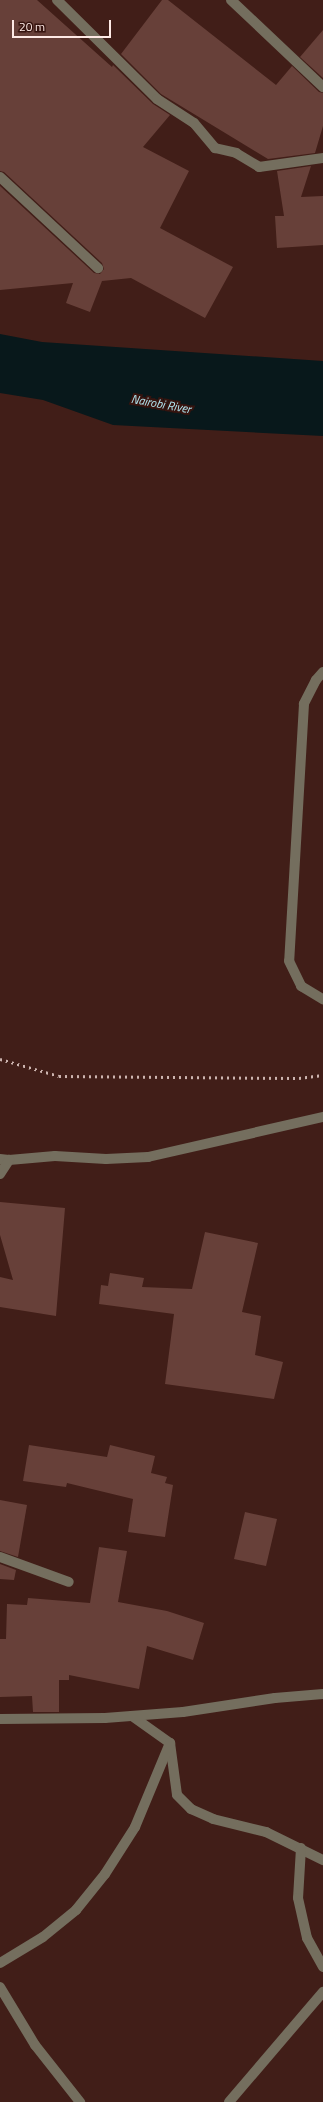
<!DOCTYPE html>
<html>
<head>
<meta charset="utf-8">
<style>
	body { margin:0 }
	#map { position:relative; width:323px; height:2102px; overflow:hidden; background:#411e18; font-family:"Titillium Web",sans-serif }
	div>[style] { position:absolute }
	.water>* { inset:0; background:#08181b }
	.building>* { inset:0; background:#674039 }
	.lane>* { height:10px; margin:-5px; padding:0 5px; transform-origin:5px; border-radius:5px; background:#746e5e }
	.street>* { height:10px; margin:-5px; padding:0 5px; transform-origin:5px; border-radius:5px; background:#746e5e }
	.rail>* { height:3px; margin-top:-1.5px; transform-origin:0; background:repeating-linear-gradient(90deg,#ccb4af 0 2px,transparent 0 6px) }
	span { translate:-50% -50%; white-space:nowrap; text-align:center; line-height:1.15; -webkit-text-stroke:4px #36140f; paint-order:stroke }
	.water-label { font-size:12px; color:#b3eaf5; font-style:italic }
	.scale { position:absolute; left:12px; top:20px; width:99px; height:18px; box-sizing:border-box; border:2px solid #feeae6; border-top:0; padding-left:5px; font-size:12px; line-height:14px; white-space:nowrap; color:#feeae6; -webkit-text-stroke:3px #36140f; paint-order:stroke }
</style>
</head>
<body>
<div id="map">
	<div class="water">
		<div style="clip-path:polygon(0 334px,42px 342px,323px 361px,323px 436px,113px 425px,43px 400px,0 393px)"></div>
	</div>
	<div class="building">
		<div style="clip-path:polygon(0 0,37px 0,112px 67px,113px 65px,153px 104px,170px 115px,143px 147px,189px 171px,160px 228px,233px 267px,205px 318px,131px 278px,102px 281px,90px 312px,66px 303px,73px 283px,0 290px,0 186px,94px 273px,100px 274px,104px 269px,102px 263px,4px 172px,0 171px)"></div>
		<div style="clip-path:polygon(162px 0,168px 0,276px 85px,292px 66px,319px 92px,323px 93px,323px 126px,315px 153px,268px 159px,161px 94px,121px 54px)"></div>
		<div style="clip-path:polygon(323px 30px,323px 78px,300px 57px)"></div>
		<div style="clip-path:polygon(311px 166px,301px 197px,323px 196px,323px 245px,277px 248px,275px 216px,284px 216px,277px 171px)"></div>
		<div style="clip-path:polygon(0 1202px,65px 1208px,56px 1316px,0 1307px,0 1277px,13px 1280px,0 1235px)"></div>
		<div style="clip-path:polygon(205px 1232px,258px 1243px,242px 1312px,261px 1316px,255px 1355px,283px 1362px,274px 1399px,165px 1384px,174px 1314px,99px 1304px,101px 1285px,108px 1286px,110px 1273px,144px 1278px,142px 1287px,192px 1289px)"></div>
		<div style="clip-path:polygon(29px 1445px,107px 1457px,110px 1445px,155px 1456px,151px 1473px,167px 1477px,165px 1483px,173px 1485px,165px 1537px,128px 1532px,133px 1499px,67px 1483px,66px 1487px,23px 1481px)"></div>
		<div style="clip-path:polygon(0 1500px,27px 1505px,18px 1557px,0 1551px)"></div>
		<div style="clip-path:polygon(245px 1512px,277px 1519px,266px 1566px,234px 1559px)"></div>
		<div style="clip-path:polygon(99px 1547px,127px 1551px,118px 1602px,167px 1611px,204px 1623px,193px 1660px,147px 1646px,139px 1689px,69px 1675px,69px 1680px,59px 1680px,59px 1712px,33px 1712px,32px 1696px,0 1697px,0 1639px,6px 1639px,7px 1604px,27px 1605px,28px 1598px,90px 1603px)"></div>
		<div style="clip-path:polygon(0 1564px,16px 1570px,14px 1580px,0 1579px)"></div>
	</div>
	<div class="lane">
		<div style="left:0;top:1987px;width:68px;rotate:58.9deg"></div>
		<div style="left:35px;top:2045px;width:73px;rotate:51.7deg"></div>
	</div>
	<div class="street">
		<div style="left:57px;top:0;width:141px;rotate:44.7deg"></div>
		<div style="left:157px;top:99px;width:44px;rotate:33deg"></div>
		<div style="left:194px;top:123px;width:33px;rotate:50deg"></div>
		<div style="left:215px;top:148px;width:22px;rotate:13deg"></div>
		<div style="left:236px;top:153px;width:27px;rotate:31deg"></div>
		<div style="left:259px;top:167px;width:65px;rotate:-8deg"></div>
		<div style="left:231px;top:0;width:127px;rotate:43.4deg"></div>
		<div style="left:0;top:177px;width:134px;rotate:42.9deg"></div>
		<div style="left:323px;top:672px;width:11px;rotate:131deg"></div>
		<div style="left:316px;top:680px;width:27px;rotate:117deg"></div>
		<div style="left:304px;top:704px;width:257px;rotate:93.3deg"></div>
		<div style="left:289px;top:961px;width:28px;rotate:64deg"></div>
		<div style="left:301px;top:986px;width:26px;rotate:31deg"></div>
		<div style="left:0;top:1159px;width:9px;rotate:6deg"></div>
		<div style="left:9px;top:1160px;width:46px;rotate:-5deg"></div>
		<div style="left:55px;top:1156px;width:51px;rotate:3.4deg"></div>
		<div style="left:106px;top:1159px;width:42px;rotate:-2.7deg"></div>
		<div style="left:148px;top:1157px;width:180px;rotate:-12.9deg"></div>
		<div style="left:0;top:1174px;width:17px;rotate:-57deg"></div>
		<div style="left:0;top:1557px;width:73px;rotate:19.9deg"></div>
		<div style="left:132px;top:1716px;width:47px;rotate:35.4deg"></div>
		<div style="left:170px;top:1743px;width:52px;rotate:82.3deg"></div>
		<div style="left:177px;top:1795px;width:20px;rotate:45deg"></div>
		<div style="left:191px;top:1809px;width:24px;rotate:24deg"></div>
		<div style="left:213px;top:1819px;width:55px;rotate:13.8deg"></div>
		<div style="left:266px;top:1832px;width:64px;rotate:26.2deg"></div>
		<div style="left:0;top:1719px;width:105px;rotate:-0.5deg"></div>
		<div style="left:105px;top:1718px;width:78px;rotate:-4.4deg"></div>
		<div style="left:183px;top:1712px;width:93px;rotate:-8.7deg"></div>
		<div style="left:275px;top:1698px;width:48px;rotate:-4.8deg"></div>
		<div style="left:301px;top:1848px;width:50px;rotate:93.4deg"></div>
		<div style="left:298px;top:1898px;width:41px;rotate:77.3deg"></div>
		<div style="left:307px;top:1938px;width:33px;rotate:61deg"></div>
		<div style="left:0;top:1963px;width:50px;rotate:-31.2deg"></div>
		<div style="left:43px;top:1937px;width:43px;rotate:-39.3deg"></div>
		<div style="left:76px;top:1910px;width:46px;rotate:-51.1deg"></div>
		<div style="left:105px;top:1874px;width:56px;rotate:-57.4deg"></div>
		<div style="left:135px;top:1827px;width:91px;rotate:-67.4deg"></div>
		<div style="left:229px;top:2102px;width:145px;rotate:-49.5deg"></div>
	</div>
	<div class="rail">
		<div style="left:0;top:1059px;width:61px;rotate:16.1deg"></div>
		<div style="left:59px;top:1076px;width:240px;rotate:0.5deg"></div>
		<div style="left:299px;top:1078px;width:24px;rotate:-7deg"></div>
	</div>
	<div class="water-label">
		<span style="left:161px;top:404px;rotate:10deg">Nairobi River</span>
	</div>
	<div class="scale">20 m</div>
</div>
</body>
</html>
